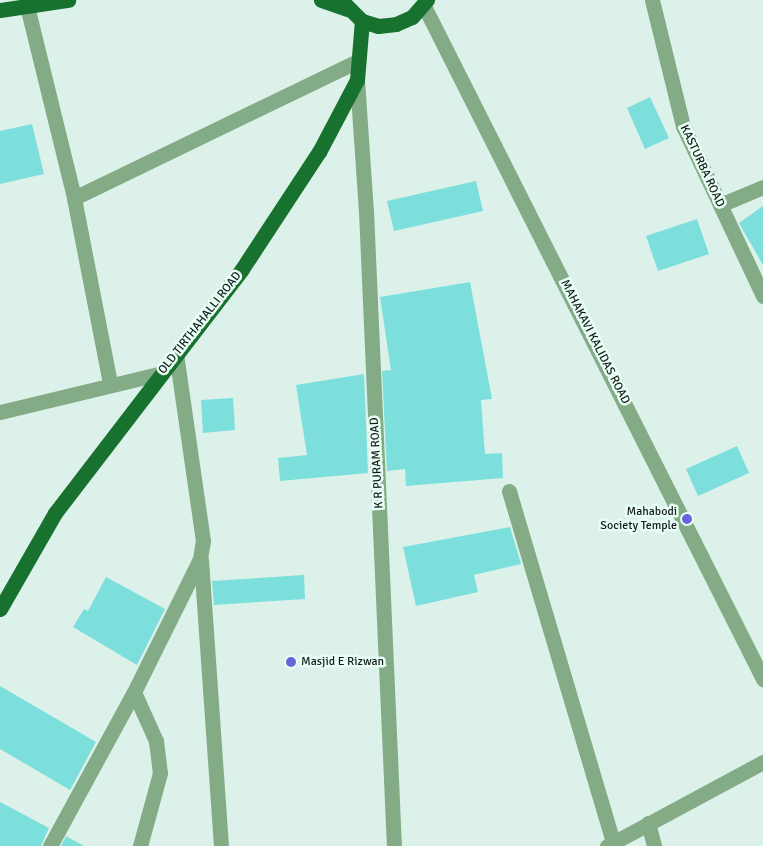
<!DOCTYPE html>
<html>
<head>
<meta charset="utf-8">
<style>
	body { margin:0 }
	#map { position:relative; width:763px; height:846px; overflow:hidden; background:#dcf1e9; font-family:Signika,sans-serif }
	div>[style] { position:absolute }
	.building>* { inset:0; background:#7cdfdb }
	.minor>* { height:15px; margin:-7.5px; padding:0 7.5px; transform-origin:7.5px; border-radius:7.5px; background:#82ab86 }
	.major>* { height:15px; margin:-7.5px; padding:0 7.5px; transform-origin:7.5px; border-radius:7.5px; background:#18722f }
	.dots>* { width:14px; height:14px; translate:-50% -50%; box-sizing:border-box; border:2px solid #e9fff6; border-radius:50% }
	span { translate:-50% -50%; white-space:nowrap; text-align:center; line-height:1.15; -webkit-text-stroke:5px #e9fff6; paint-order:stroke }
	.street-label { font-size:12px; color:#151d1a }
	.poi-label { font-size:12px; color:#151d1a }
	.right { translate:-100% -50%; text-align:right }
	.left { translate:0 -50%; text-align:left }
</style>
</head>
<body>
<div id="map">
	<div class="building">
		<div style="clip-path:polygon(650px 97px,669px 138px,645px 149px,627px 108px)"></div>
		<div style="clip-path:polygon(32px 124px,44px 174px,0 184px,0 131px)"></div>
		<div style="clip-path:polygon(476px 181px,483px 211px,394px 231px,387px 201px)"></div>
		<div style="clip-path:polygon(763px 206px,763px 265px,739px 223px)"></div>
		<div style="clip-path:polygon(697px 219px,709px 254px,658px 271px,646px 236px)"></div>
		<div style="clip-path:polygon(470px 282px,492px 399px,481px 400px,485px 454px,502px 453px,503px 478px,406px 486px,405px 469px,387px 471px,382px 371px,391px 370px,380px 297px)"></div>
		<div style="clip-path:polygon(364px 374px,368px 473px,280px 481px,278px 458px,307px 455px,296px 385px)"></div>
		<div style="clip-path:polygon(233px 398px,235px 430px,203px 433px,201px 400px)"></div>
		<div style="clip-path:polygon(737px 446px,749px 473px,698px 496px,686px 469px)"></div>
		<div style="clip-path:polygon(510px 527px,521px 564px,474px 575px,478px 592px,416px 606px,403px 547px)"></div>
		<div style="clip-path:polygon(304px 575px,305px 599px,214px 605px,212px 581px)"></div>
		<div style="clip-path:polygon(106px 577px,165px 609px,137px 665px,73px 627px,84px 609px,88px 611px)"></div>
		<div style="clip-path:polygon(0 686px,96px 742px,70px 790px,0 749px)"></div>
		<div style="clip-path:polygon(0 802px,49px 828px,41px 846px,0 846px)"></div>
		<div style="clip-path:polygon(66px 836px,84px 846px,61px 846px)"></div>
	</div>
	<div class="minor">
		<div style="left:652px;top:0;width:130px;rotate:76.2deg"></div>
		<div style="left:683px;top:126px;width:188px;rotate:64.8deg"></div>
		<div style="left:27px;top:6px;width:198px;rotate:76.2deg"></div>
		<div style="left:74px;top:198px;width:188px;rotate:79deg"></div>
		<div style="left:424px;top:6px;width:754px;rotate:63.26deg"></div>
		<div style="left:357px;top:80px;width:131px;rotate:86.1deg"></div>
		<div style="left:366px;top:211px;width:636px;rotate:87.48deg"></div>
		<div style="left:74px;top:198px;width:315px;rotate:-25.8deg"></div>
		<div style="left:720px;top:205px;width:47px;rotate:-22.7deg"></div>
		<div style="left:0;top:412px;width:167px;rotate:-13.5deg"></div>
		<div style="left:509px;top:491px;width:366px;rotate:73.5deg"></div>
		<div style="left:201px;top:560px;width:287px;rotate:86deg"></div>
		<div style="left:134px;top:692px;width:54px;rotate:65.8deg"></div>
		<div style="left:156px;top:741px;width:32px;rotate:83deg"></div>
		<div style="left:160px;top:773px;width:76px;rotate:105.3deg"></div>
		<div style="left:648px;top:823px;width:24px;rotate:75deg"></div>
		<div style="left:50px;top:846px;width:175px;rotate:-61.4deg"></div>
		<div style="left:134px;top:692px;width:148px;rotate:-63.6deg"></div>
		<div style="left:200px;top:559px;width:18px;rotate:-81deg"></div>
		<div style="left:203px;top:541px;width:189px;rotate:-98.2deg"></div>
		<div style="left:607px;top:846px;width:177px;rotate:-28.3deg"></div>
	</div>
	<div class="major">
		<div style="left:321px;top:0;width:28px;rotate:19deg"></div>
		<div style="left:341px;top:0;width:30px;rotate:45deg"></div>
		<div style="left:362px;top:21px;width:17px;rotate:17deg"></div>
		<div style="left:378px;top:26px;width:18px;rotate:-6deg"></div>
		<div style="left:396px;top:24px;width:17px;rotate:-24deg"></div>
		<div style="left:412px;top:17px;width:23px;rotate:-49deg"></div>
		<div style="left:0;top:10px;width:69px;rotate:-8.4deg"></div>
		<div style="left:0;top:609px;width:111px;rotate:-60.2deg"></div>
		<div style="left:55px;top:513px;width:307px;rotate:-52.5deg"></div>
		<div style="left:242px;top:269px;width:140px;rotate:-56.7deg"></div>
		<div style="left:319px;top:152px;width:81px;rotate:-62.2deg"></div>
		<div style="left:357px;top:80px;width:59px;rotate:-85.2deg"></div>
	</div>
	<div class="dots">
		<div style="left:687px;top:519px;background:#6964de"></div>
		<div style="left:291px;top:662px;background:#6964de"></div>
	</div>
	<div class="street-label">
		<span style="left:702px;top:166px;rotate:65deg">KASTURBA ROAD</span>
		<span style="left:200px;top:323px;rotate:-52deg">OLD TIRTHAHALLI ROAD</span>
		<span style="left:595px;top:342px;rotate:63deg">MAHAKAVI KALIDAS ROAD</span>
		<span style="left:377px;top:463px;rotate:-93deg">K R PURAM ROAD</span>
	</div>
	<div class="poi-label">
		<span class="right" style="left:677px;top:519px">Mahabodi<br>Society Temple</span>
		<span class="left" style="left:301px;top:662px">Masjid E Rizwan</span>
	</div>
</div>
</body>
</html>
